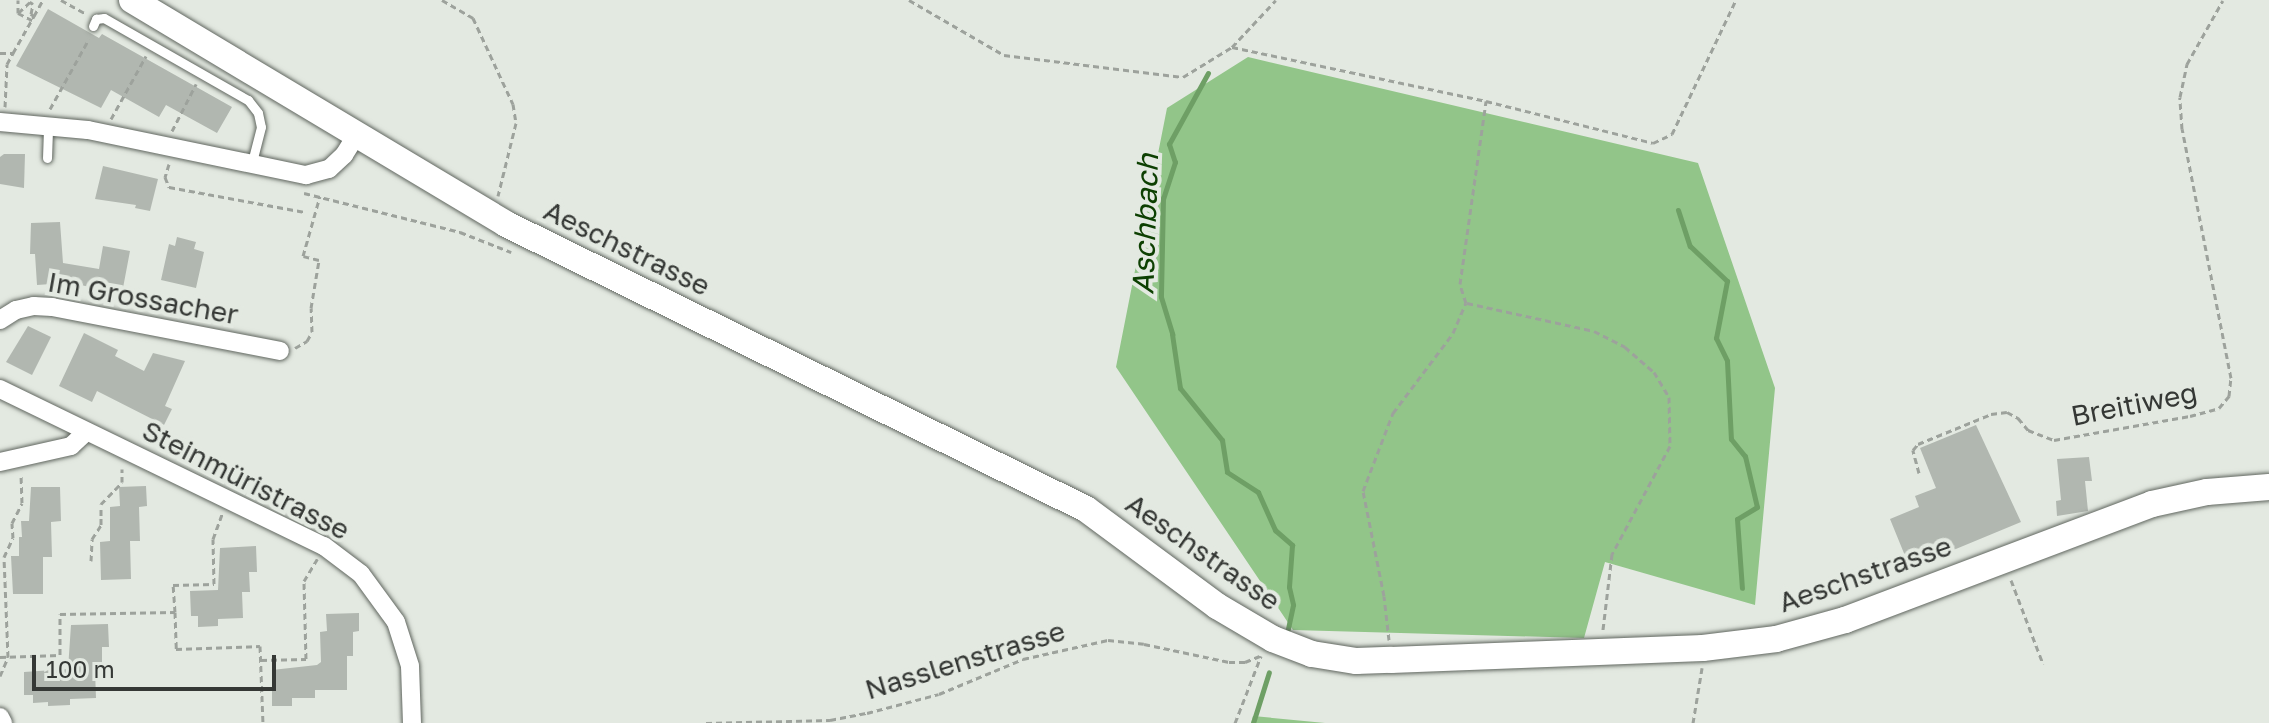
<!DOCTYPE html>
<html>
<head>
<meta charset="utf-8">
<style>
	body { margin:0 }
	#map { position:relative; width:2269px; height:723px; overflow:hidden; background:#e3e9e1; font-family:"Golos Text",sans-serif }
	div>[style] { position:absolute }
	.forest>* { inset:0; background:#92c589 }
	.stream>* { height:5px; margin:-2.5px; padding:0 2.5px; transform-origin:2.5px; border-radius:2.5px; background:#6e9f65 }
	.building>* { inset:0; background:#b1b7b0 }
	.path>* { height:3px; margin-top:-1.5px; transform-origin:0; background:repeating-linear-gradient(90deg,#9da29c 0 6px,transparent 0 10px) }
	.roads { filter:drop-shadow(0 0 2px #60665f) drop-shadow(0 0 2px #60665f) }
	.service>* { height:9px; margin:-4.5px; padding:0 4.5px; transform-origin:4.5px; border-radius:4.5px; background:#fff }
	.minor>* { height:18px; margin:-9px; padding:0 9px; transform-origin:9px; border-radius:9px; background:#fff }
	.secondary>* { height:26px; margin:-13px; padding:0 13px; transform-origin:13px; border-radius:13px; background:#fff }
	span { translate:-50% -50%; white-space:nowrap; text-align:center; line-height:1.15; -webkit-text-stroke:8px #e3e9e1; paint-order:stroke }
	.street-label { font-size:28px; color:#353835 }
	.water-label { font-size:30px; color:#0d4002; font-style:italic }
	.scale { position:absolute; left:32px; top:655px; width:244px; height:36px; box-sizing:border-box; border:4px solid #353835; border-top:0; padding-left:10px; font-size:24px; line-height:28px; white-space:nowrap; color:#353835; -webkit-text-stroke:6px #e3e9e1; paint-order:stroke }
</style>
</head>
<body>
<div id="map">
	<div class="forest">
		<div style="clip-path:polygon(1248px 57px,1698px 163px,1775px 388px,1755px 605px,1605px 562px,1584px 638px,1293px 630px,1116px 367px,1167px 108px)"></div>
		<div style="clip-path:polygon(1253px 716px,1325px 723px,1251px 723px)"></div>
	</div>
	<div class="stream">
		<div style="left:1208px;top:73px;width:81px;rotate:118.8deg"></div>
		<div style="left:1169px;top:144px;width:19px;rotate:72deg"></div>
		<div style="left:1175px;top:162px;width:38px;rotate:108deg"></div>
		<div style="left:1163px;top:198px;width:99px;rotate:91.2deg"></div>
		<div style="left:1161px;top:297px;width:39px;rotate:73deg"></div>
		<div style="left:1172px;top:334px;width:55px;rotate:81.6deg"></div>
		<div style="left:1180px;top:388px;width:67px;rotate:51.1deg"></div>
		<div style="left:1222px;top:440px;width:32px;rotate:81deg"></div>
		<div style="left:1227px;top:472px;width:37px;rotate:33deg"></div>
		<div style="left:1258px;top:492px;width:42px;rotate:65.9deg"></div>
		<div style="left:1275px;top:530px;width:23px;rotate:41deg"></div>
		<div style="left:1292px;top:545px;width:42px;rotate:94.1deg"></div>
		<div style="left:1289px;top:587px;width:18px;rotate:77deg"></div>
		<div style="left:1293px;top:605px;width:25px;rotate:102deg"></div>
		<div style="left:1678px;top:210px;width:38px;rotate:72deg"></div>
		<div style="left:1690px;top:246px;width:51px;rotate:43.4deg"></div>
		<div style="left:1727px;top:281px;width:58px;rotate:100.9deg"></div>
		<div style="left:1716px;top:338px;width:25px;rotate:64deg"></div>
		<div style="left:1727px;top:361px;width:78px;rotate:87.1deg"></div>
		<div style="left:1731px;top:439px;width:22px;rotate:51deg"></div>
		<div style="left:1745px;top:456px;width:52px;rotate:76.8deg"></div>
		<div style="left:1757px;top:507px;width:23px;rotate:149deg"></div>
		<div style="left:1737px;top:519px;width:69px;rotate:85.9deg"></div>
		<div style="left:1253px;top:723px;width:53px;rotate:-72.6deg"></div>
	</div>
	<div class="building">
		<div style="clip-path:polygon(48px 9px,99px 38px,102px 34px,232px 107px,217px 133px,166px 105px,159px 117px,111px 90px,101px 108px,16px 66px)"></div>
		<div style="clip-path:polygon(4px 154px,25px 154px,24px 188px,0 184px,0 157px)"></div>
		<div style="clip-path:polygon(103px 166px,158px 179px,150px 211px,135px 208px,136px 205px,95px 199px)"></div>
		<div style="clip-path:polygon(60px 222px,63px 263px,99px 269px,103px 246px,130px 251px,123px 288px,99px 284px,98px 289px,51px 278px,51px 284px,37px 285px,35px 254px,30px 254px,31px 223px)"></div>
		<div style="clip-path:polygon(177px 237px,196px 242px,194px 249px,204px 252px,196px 288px,161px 280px,169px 244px,175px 246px)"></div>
		<div style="clip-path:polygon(28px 326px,51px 337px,32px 375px,6px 362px)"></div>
		<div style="clip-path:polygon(84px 333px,118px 350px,115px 356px,144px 371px,153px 353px,185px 361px,165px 406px,172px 409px,164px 425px,97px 391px,92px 402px,59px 386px)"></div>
		<div style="clip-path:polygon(1976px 425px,2021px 522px,1910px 568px,1890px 519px,1919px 507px,1915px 496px,1936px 488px,1920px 448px)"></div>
		<div style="clip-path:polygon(2089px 457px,2092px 481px,2085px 481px,2088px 511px,2057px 516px,2056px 501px,2061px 500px,2057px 459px)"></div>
		<div style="clip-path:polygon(146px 486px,147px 506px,139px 507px,140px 541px,130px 541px,131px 579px,101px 580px,100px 542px,110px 541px,110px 507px,120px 506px,119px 487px)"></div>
		<div style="clip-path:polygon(31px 487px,60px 487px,61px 521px,51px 522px,52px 557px,43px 557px,43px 594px,13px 594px,11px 556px,19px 556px,19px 537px,22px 537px,21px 521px,29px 521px)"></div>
		<div style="clip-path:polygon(256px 546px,257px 572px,249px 572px,250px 592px,242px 592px,243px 618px,218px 619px,218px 626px,198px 627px,198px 616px,191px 616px,190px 591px,218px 590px,220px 548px)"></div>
		<div style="clip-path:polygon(359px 613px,359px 631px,353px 632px,353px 656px,347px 656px,347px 690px,315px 690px,315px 698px,292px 698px,292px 706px,272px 706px,272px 670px,317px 665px,321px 662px,320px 632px,327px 631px,326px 614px)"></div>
		<div style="clip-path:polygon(108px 624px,109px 647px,102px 647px,102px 669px,95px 669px,96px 698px,70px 699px,70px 705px,48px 706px,48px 702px,33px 703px,33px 695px,24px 695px,24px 672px,68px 669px,71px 625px)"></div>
	</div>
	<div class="path">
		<div style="left:61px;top:0;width:29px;rotate:29deg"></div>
		<div style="left:442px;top:0;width:36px;rotate:30deg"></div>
		<div style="left:473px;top:18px;width:95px;rotate:65.1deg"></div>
		<div style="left:513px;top:104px;width:19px;rotate:81deg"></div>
		<div style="left:516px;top:123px;width:75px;rotate:103.9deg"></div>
		<div style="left:909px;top:0;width:110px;rotate:30.1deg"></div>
		<div style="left:1004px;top:55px;width:180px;rotate:7deg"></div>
		<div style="left:1183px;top:77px;width:57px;rotate:-31.5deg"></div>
		<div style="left:1232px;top:47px;width:64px;rotate:-46.9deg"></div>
		<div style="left:18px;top:13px;width:16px;rotate:27deg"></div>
		<div style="left:34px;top:16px;width:18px;rotate:-61deg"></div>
		<div style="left:1232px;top:47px;width:260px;rotate:12deg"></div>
		<div style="left:1486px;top:101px;width:172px;rotate:14.1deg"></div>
		<div style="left:1653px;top:143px;width:21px;rotate:-25deg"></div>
		<div style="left:1672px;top:134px;width:148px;rotate:-64.5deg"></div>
		<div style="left:0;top:53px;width:13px"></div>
		<div style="left:13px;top:53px;width:43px;rotate:-60.4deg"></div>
		<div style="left:34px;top:16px;width:4px;rotate:-146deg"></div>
		<div style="left:31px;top:14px;width:10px;rotate:-79deg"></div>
		<div style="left:33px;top:4px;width:4px;rotate:-146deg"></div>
		<div style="left:30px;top:2px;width:16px;rotate:137deg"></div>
		<div style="left:18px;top:13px;width:13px;rotate:-90deg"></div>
		<div style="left:5px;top:107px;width:43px;rotate:-87.3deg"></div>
		<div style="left:7px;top:64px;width:13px;rotate:-61deg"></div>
		<div style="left:50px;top:109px;width:80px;rotate:-60.9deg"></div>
		<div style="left:111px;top:119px;width:72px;rotate:-60.9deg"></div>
		<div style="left:172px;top:131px;width:53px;rotate:-62.9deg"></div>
		<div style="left:169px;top:164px;width:14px;rotate:107deg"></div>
		<div style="left:165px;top:177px;width:11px;rotate:68deg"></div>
		<div style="left:169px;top:187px;width:138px;rotate:10.4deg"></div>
		<div style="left:304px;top:193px;width:161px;rotate:14deg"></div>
		<div style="left:460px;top:232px;width:55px;rotate:21.4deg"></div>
		<div style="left:1467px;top:303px;width:130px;rotate:12.4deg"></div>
		<div style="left:1594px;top:331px;width:35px;rotate:27deg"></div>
		<div style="left:1625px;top:347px;width:38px;rotate:41deg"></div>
		<div style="left:1654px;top:372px;width:29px;rotate:59deg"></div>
		<div style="left:1669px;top:397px;width:49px;rotate:88.8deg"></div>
		<div style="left:1670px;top:446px;width:123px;rotate:118.2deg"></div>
		<div style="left:1612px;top:554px;width:77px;rotate:96.8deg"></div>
		<div style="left:295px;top:348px;width:14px;rotate:-30deg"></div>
		<div style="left:307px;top:341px;width:10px;rotate:-61deg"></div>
		<div style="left:312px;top:332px;width:24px;rotate:-92deg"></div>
		<div style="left:311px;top:308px;width:49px;rotate:-80.5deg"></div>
		<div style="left:319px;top:260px;width:16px;rotate:-166deg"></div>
		<div style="left:303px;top:256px;width:62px;rotate:-74.2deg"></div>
		<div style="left:1919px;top:473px;width:24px;rotate:-105deg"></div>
		<div style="left:1913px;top:450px;width:8px;rotate:-50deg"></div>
		<div style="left:1918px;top:444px;width:79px;rotate:-22.3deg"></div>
		<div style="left:1991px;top:414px;width:16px;rotate:-7deg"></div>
		<div style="left:2007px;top:412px;width:13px;rotate:29deg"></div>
		<div style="left:2018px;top:418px;width:16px;rotate:50deg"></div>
		<div style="left:2028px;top:430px;width:28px;rotate:21deg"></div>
		<div style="left:2054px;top:440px;width:138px;rotate:-10deg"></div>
		<div style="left:2190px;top:416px;width:30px;rotate:-15deg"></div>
		<div style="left:2219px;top:408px;width:16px;rotate:-50deg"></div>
		<div style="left:2229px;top:396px;width:18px;rotate:-84deg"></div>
		<div style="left:2231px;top:378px;width:254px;rotate:-101.1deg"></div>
		<div style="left:2182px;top:129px;width:32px;rotate:-94deg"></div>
		<div style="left:2180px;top:97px;width:34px;rotate:-78deg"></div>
		<div style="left:2187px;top:64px;width:73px;rotate:-60.6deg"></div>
		<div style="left:91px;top:561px;width:22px;rotate:-87deg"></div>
		<div style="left:92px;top:539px;width:17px;rotate:-57deg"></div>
		<div style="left:101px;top:525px;width:21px;rotate:-90deg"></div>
		<div style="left:101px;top:504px;width:30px;rotate:-46deg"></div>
		<div style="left:122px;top:482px;width:13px;rotate:-90deg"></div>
		<div style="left:2011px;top:580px;width:90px;rotate:69.1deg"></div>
		<div style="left:175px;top:612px;width:27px;rotate:-94deg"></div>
		<div style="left:173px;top:585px;width:41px;rotate:-1.4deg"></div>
		<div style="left:214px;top:584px;width:45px;rotate:-91.3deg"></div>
		<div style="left:213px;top:539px;width:27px;rotate:-70deg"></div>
		<div style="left:1389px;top:640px;width:44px;rotate:-96.5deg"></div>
		<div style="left:1384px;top:596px;width:107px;rotate:-101.3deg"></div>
		<div style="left:1363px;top:491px;width:84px;rotate:-69deg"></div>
		<div style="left:1393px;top:413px;width:100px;rotate:-53.1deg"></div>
		<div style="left:1453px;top:333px;width:33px;rotate:-67deg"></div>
		<div style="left:1466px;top:303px;width:20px;rotate:-108deg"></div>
		<div style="left:1460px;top:284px;width:185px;rotate:-81.9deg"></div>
		<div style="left:0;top:657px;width:60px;rotate:-1.9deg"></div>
		<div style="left:60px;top:655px;width:41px;rotate:-90deg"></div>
		<div style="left:60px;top:614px;width:115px;rotate:-1deg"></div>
		<div style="left:175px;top:612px;width:37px;rotate:88deg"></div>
		<div style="left:176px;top:649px;width:84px;rotate:-2deg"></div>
		<div style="left:260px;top:646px;width:77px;rotate:87.8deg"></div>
		<div style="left:261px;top:660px;width:45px;rotate:-1.3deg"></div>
		<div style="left:306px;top:659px;width:78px;rotate:-91.5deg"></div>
		<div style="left:304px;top:581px;width:26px;rotate:-59deg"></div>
		<div style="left:0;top:676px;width:21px;rotate:-67deg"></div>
		<div style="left:8px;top:657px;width:100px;rotate:-92.3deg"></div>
		<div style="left:4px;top:557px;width:21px;rotate:-65deg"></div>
		<div style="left:13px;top:538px;width:15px;rotate:-94deg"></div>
		<div style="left:12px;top:523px;width:22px;rotate:-63deg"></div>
		<div style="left:22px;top:503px;width:29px;rotate:-92deg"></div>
		<div style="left:706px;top:723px;width:124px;rotate:-1.4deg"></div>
		<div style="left:830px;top:720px;width:38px;rotate:-11deg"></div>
		<div style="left:867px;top:713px;width:74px;rotate:-14.8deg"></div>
		<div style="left:939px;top:694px;width:91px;rotate:-22.6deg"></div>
		<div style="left:1023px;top:659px;width:87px;rotate:-12.6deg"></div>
		<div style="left:1108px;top:640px;width:36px;rotate:6deg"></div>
		<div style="left:1144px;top:644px;width:87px;rotate:12deg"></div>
		<div style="left:1229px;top:662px;width:16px"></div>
		<div style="left:1245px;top:662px;width:18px;rotate:-22deg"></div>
		<div style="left:1235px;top:723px;width:72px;rotate:-68.8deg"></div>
		<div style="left:1693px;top:723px;width:56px;rotate:-80.7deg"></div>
	</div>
	<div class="roads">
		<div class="service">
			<div style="left:93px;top:26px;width:8px;rotate:-67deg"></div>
			<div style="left:96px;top:19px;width:8px;rotate:-7deg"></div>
			<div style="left:104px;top:18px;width:166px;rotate:29.7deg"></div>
			<div style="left:248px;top:100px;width:16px;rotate:52deg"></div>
			<div style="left:258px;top:113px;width:14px;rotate:78deg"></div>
			<div style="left:261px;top:127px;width:40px;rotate:104.4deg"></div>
			<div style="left:47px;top:158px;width:34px;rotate:-88deg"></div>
		</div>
		<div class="minor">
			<div style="left:0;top:122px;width:88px;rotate:5.2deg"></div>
			<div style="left:88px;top:130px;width:223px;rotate:11.7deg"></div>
			<div style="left:306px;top:175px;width:24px;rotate:-15deg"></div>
			<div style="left:329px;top:169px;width:21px;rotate:-43deg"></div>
			<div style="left:344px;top:155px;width:22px;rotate:-58deg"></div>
			<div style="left:0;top:320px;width:19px;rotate:-32deg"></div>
			<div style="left:16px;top:310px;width:18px;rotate:-13deg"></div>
			<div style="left:34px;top:306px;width:18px;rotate:3deg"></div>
			<div style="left:52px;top:307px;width:232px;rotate:10.9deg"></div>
			<div style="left:0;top:389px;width:360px;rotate:25.9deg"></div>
			<div style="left:324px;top:546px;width:46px;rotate:37.1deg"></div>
			<div style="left:361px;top:574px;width:59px;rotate:53.9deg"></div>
			<div style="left:396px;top:622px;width:46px;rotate:72.3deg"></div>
			<div style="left:410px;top:666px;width:57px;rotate:88deg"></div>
			<div style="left:0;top:462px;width:73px;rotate:-12.7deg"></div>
			<div style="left:71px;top:446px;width:21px;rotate:-43deg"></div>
			<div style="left:0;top:717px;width:7px;rotate:63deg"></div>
		</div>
		<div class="secondary">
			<div style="left:132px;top:0;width:436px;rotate:30.9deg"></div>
			<div style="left:506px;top:224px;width:646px;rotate:26.17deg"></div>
			<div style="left:1086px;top:509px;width:163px;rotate:36.5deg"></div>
			<div style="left:1217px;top:606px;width:65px;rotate:30.5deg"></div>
			<div style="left:1273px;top:639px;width:42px;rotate:21deg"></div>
			<div style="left:1312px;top:654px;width:45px;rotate:9deg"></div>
			<div style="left:1356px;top:661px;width:35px;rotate:-2deg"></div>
			<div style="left:1391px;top:660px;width:312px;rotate:-2.2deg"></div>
			<div style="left:1703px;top:648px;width:74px;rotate:-7deg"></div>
			<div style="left:1776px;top:639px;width:72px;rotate:-15.4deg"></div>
			<div style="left:1845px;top:620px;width:328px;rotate:-20.7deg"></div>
			<div style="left:2152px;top:504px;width:56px;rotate:-12.3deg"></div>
			<div style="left:2207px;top:492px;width:62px;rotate:-4.6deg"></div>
		</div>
	</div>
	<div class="street-label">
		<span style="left:627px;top:248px;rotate:26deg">Aeschstrasse</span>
		<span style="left:143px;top:298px;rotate:10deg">Im Grossacher</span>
		<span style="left:2134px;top:404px;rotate:-11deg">Breitiweg</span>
		<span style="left:246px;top:480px;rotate:27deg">Steinmüristrasse</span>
		<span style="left:1203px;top:552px;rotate:35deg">Aeschstrasse</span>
		<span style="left:1865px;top:574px;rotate:-19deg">Aeschstrasse</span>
		<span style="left:965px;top:660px;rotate:-17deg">Nasslenstrasse</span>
	</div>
	<div class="water-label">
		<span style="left:1145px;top:224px;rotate:-88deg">Aschbach</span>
	</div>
	<div class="scale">100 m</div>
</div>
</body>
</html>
